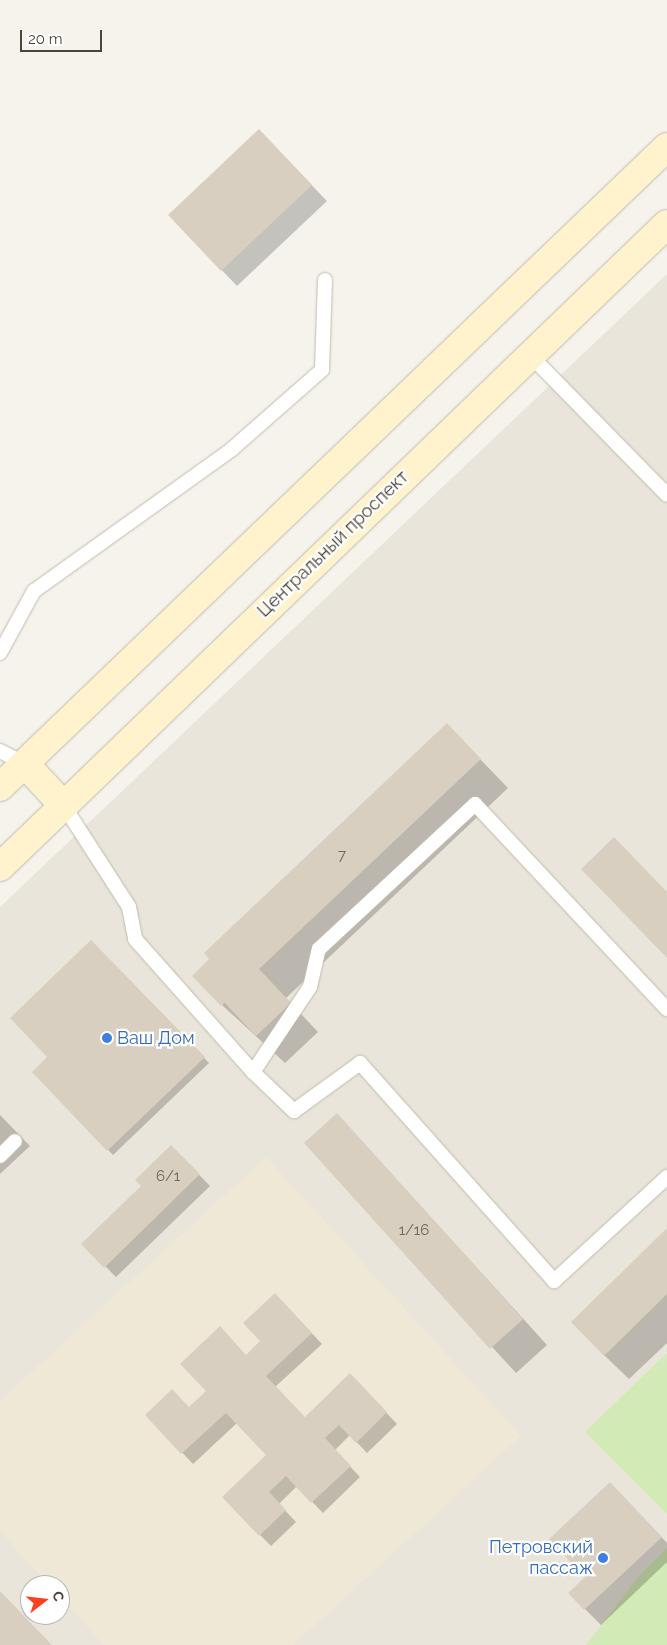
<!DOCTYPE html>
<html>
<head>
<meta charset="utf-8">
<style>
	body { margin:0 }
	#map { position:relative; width:667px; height:1645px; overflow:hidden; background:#f6f3ec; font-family:Raleway,sans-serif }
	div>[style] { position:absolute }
	.residential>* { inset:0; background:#eae5da }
	.education>* { inset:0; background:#efe8d6 }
	.green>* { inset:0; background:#d2eab5 }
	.shadow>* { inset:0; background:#0003 }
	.building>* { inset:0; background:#d8cfc1 }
	.roads { filter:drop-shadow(0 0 1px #c2bbae) drop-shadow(0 0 1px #c2bbae) }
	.service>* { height:14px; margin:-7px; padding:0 7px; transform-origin:7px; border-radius:7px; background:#fff }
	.secondary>* { height:28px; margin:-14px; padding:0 14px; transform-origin:14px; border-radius:14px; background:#fff3cd }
	.dots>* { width:14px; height:14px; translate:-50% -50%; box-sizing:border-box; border:2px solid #fff; border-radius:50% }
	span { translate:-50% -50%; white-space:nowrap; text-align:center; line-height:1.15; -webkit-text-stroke:4.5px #fff; paint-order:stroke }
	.number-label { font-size:15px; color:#6e675b }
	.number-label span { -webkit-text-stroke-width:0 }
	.street-label { font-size:18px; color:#4b4439 }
	.shop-label { font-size:18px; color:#366cbe }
	.left { translate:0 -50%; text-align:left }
	.right { translate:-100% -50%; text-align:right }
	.north { position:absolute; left:20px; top:1575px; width:50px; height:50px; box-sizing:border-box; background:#fff; border:1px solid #b7b4b0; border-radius:50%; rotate:74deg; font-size:14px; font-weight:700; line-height:20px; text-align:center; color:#4b4439 }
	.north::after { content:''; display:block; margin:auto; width:18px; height:22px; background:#fc3f1d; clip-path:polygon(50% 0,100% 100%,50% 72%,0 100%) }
	.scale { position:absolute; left:20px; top:30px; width:82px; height:22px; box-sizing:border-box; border:2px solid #4b4439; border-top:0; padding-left:6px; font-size:15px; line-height:18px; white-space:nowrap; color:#4b4439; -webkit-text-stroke:4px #fff; paint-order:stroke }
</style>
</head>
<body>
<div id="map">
	<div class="residential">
		<div style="clip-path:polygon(evenodd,667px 274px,667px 1645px,0 1645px,0 907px,667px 274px,30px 1585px,60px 1585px,60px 1615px,30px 1615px,30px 1585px)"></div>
	</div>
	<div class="education">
		<div style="clip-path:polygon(266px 1157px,521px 1436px,293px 1645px,104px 1645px,60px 1597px,60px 1585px,49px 1585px,0 1531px,0 1401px)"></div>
	</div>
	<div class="green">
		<div style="clip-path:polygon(667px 1353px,667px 1514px,585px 1432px)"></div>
		<div style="clip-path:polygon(667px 1548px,667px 1645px,586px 1645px,638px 1577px)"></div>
	</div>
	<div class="shadow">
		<div style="clip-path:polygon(274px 146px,327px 201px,237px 286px,170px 216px)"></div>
		<div style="clip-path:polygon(447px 725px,508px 788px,286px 998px,318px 1032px,285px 1063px,222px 1005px)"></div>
		<div style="clip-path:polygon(91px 941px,209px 1063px,113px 1155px,33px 1072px,48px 1057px)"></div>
		<div style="clip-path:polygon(337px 1114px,547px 1345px,516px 1373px,306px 1143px)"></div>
		<div style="clip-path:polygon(0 1115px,30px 1146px,0 1174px)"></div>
		<div style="clip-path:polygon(171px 1146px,210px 1186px,116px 1277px,83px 1244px,143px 1186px)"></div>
		<div style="clip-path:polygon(667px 1230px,667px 1343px,629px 1379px,604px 1355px)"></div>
		<div style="clip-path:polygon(286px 1306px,322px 1344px,275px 1387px,305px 1419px,361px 1386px,397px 1424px,367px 1453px,350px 1435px,335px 1450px,360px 1477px,323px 1513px,297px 1486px,279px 1504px,296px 1522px,271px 1546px,224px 1498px,268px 1455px,237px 1423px,193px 1464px,147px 1415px,189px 1408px,262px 1341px)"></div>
		<div style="clip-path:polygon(625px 1499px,667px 1543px,667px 1562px,601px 1625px,569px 1593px,587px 1577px)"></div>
	</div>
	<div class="building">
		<div style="clip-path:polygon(259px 129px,312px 185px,221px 271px,168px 215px)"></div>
		<div style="clip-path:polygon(447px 723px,481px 759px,259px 969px,291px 1003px,256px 1036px,224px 1002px,221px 1006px,192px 976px,209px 959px,204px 953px)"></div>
		<div style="clip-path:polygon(614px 837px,667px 892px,667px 958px,581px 869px)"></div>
		<div style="clip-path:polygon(91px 940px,205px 1057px,107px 1151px,32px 1072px,47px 1057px,10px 1018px)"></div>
		<div style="clip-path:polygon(337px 1113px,523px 1319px,490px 1349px,304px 1143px)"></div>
		<div style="clip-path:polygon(171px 1145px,200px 1174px,104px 1268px,81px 1244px,141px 1186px,135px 1180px)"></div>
		<div style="clip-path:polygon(667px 1228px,667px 1294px,604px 1356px,571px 1322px)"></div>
		<div style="clip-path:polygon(275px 1293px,312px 1333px,266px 1376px,305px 1417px,350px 1373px,387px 1412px,356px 1443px,339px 1425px,325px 1438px,351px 1466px,311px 1503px,286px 1476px,269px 1492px,286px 1510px,259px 1536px,222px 1497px,266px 1455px,226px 1413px,181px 1454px,145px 1415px,172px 1389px,189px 1407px,206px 1391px,180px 1364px,220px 1326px,246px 1355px,260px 1341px,243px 1323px)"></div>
		<div style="clip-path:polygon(610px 1482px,662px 1537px,584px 1610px,568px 1593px,585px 1577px,549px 1539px)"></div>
		<div style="clip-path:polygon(0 1591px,52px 1645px,0 1645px)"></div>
	</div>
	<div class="roads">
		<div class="service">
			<div style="left:529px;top:354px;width:197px;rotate:45.6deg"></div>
			<div style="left:0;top:653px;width:71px;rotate:-61.3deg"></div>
			<div style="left:34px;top:591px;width:244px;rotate:-35.6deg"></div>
			<div style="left:232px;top:449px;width:120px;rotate:-41.3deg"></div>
			<div style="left:322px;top:370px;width:90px;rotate:-88.1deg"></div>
			<div style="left:0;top:751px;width:28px;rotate:27deg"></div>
			<div style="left:64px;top:806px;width:120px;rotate:57.2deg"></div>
			<div style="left:129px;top:907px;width:33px;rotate:79deg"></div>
			<div style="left:135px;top:939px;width:178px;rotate:48.4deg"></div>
			<div style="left:253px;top:1072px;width:57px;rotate:43.6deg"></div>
			<div style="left:294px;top:1111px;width:82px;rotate:-36deg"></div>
			<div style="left:360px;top:1063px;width:292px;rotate:48.3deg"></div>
			<div style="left:554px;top:1281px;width:154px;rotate:-42.6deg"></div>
			<div style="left:253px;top:1072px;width:102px;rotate:-56.2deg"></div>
			<div style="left:310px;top:987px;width:39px;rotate:-77deg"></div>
			<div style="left:319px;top:949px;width:213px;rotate:-42.9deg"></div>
			<div style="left:475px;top:804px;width:281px;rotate:46.9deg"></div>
			<div style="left:0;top:1156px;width:21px;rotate:-45deg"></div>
		</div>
		<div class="secondary">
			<div style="left:25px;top:764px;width:57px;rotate:47.1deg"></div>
			<div style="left:0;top:787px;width:924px;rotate:-43.82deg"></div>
			<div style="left:0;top:867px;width:926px;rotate:-43.95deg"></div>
		</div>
	</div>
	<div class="dots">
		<div style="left:107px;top:1038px;background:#3f7fe0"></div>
		<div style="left:603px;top:1558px;background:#3f7fe0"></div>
	</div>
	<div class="number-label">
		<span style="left:342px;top:856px">7</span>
		<span style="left:168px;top:1177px">6/1</span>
		<span style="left:414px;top:1231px">1/16</span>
	</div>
	<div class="street-label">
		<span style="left:333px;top:544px;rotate:-44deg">Центральный проспект</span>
	</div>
	<div class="shop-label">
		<span class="left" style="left:117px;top:1038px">Ваш Дом</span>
		<span class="right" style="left:593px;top:1558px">Петровский<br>пассаж</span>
	</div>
	<div class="north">С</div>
	<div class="scale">20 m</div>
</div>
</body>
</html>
